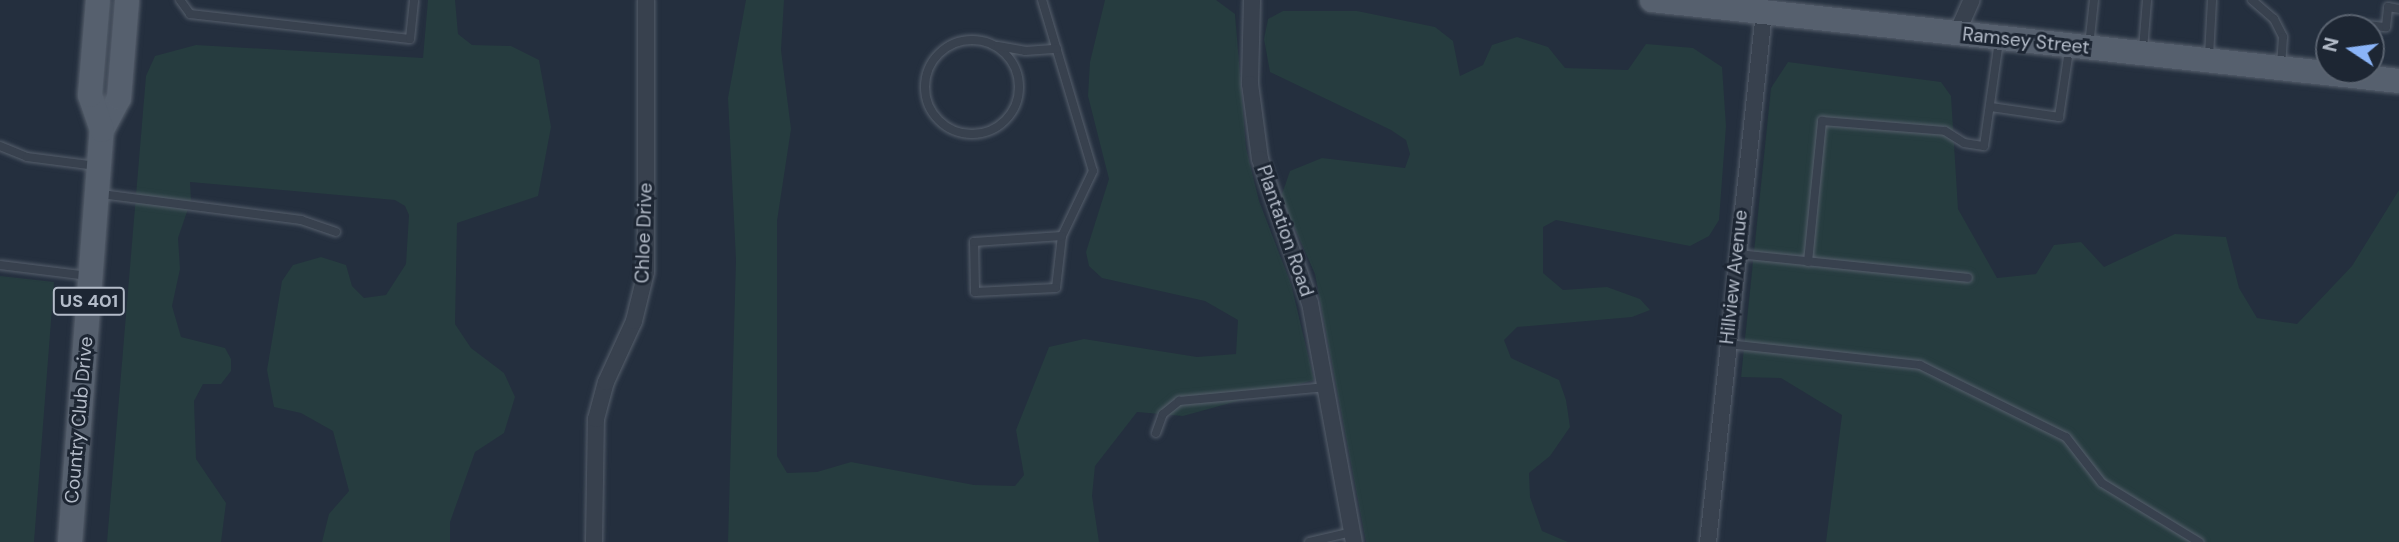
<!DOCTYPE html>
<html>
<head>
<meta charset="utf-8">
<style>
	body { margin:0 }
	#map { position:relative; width:2399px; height:542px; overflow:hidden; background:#242f3e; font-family:"DM Sans",sans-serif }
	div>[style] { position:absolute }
	.green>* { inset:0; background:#263c3f }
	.roads { filter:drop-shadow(0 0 2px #565f6c) drop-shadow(0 0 2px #565f6c) }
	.lane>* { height:8px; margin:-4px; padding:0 4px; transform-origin:4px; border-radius:4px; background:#38414e }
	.lane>.ring { margin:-4px; padding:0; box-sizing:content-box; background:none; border:8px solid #38414e; border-radius:50% }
	.street>* { height:16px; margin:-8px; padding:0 8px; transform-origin:8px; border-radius:8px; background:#38414e }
	.primary>* { height:24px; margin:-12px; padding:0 12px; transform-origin:12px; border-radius:12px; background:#56606e }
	span { translate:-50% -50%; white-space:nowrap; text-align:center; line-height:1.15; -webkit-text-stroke:6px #1d2633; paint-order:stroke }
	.shield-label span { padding:2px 5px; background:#1d2633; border:2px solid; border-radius:5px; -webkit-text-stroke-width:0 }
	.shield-label { font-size:18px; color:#b4bcc9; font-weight:700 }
	.street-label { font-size:19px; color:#b4bcc9 }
	.north { position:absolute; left:2315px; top:14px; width:70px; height:70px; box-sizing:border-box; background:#1d2633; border:2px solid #59626f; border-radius:50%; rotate:283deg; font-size:19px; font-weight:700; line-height:28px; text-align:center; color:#b4bcc9 }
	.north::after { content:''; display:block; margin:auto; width:24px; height:32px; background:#8ab4f8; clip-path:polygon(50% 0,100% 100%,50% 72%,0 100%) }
</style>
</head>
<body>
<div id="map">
	<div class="green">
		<div style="clip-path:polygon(428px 0,455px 0,458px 34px,472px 45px,511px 46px,539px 60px,551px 127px,538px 196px,457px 223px,455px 324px,471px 348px,504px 373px,515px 397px,504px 433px,475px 452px,450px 522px,450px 542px,322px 542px,329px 514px,349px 491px,333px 431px,301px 413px,274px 407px,267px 370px,282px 281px,293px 265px,321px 257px,346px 265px,352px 286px,364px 298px,386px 295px,406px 264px,409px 215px,405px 206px,395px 200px,190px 182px,191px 200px,178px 238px,180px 269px,172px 306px,181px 337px,225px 348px,231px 359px,231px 371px,221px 384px,203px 384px,194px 401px,196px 459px,226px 503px,221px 542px,107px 542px,146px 76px,155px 56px,196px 45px,423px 58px)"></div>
		<div style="clip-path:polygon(746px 0,784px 0,781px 50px,791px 129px,777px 221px,777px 456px,787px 473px,817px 472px,851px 462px,974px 485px,1015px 486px,1024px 475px,1016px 430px,1049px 347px,1084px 339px,1197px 357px,1236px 354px,1238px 320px,1205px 301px,1102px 278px,1089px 266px,1086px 252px,1109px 179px,1088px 96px,1090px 62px,1105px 0,1216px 0,1235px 14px,1246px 148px,1259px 201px,1291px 284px,1314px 380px,1183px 416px,1137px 412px,1095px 466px,1092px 496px,1099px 542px,728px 542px,736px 260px,728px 98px)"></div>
		<div style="clip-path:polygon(1283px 11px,1357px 11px,1435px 27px,1453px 41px,1460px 76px,1483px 65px,1492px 45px,1517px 37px,1548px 47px,1565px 68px,1628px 70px,1646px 44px,1693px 48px,1722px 67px,1726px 126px,1719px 220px,1709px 236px,1690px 246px,1556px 220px,1543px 227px,1543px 273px,1563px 290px,1607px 287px,1640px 299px,1650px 310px,1632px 317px,1517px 327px,1504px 340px,1511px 358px,1559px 380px,1566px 400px,1570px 427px,1550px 456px,1529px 473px,1530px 497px,1542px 531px,1568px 542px,1366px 542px,1315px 274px,1281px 197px,1290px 171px,1322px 158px,1405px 168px,1410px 154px,1406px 140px,1391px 130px,1270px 72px,1264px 39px,1268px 19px)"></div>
		<div style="clip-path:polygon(1788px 62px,1941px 82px,1951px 96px,1958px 209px,1997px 278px,2036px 274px,2054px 245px,2081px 242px,2104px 267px,2175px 234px,2226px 237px,2239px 288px,2257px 318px,2297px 324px,2352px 266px,2399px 190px,2399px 542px,1826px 542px,1842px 415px,1781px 378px,1741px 377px,1771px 88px)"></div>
		<div style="clip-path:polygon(0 276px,54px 282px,34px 542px,0 542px)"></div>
	</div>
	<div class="roads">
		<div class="lane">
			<div style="left:180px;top:0;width:17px;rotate:54deg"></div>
			<div style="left:190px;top:14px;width:221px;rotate:6.5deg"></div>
			<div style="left:410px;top:39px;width:39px;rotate:-84deg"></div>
			<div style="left:1042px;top:0;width:178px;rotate:73.4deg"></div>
			<div style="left:1093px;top:171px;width:72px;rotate:115.5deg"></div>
			<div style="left:1062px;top:236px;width:52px;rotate:96.6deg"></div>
			<div style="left:1056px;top:288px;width:81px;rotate:177.2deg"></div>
			<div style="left:975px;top:292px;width:50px;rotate:-91.1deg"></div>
			<div style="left:974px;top:242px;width:88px;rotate:-3.9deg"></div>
			<div style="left:2252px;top:0;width:29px;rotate:41deg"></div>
			<div style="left:2274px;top:19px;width:20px;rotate:63deg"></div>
			<div style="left:2283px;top:37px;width:28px;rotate:94deg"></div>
			<div style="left:2350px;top:28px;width:5px;rotate:-79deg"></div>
			<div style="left:2351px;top:23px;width:35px;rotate:7deg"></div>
			<div style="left:2386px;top:27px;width:20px;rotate:-84deg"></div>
			<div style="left:2388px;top:7px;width:11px;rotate:10deg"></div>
			<div class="ring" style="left:925px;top:40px;width:86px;height:86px"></div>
			<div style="left:998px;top:46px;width:27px;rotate:10deg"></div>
			<div style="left:1025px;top:51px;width:32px;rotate:-4deg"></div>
			<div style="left:2089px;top:46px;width:46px;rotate:-83.8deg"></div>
			<div style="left:2143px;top:49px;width:49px;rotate:-85.3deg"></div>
			<div style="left:2209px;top:56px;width:56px;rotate:-86.9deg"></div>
			<div style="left:1991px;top:107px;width:69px;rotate:8.4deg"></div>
			<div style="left:2059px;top:117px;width:68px;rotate:-81.5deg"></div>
			<div style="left:0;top:146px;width:29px;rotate:22deg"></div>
			<div style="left:27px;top:157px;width:70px;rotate:7.4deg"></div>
			<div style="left:101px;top:194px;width:202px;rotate:7.4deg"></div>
			<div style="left:301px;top:220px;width:37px;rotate:19deg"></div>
			<div style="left:1737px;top:254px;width:232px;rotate:5.9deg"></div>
			<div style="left:1808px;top:262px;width:142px;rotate:-84.3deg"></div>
			<div style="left:1822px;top:121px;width:123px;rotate:4.6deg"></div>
			<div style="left:1945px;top:131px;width:22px;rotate:32deg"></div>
			<div style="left:1964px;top:143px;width:20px;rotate:9deg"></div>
			<div style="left:1984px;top:146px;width:107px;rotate:-81.9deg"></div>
			<div style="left:0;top:265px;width:89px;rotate:7.1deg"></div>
			<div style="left:1727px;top:344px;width:194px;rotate:6.2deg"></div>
			<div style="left:1920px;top:365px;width:163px;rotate:26.3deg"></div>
			<div style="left:2066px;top:437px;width:58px;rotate:52deg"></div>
			<div style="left:2102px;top:483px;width:114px;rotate:31.3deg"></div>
			<div style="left:1156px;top:433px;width:20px;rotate:-70deg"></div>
			<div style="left:1163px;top:414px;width:21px;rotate:-39deg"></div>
			<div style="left:1179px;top:401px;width:148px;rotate:-5.4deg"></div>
			<div style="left:1309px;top:542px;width:44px;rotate:-13.1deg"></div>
		</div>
		<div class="street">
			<div style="left:1252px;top:0;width:84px;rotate:91.4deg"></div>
			<div style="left:1250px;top:84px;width:76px;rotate:82.4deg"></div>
			<div style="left:1260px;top:159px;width:152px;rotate:70.9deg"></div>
			<div style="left:1310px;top:303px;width:243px;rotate:79.6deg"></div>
			<div style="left:1957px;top:33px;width:36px;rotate:-66deg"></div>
			<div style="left:594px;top:542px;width:123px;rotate:-89.1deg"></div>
			<div style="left:596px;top:419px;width:38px;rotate:-75deg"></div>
			<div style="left:606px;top:382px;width:67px;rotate:-65.3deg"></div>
			<div style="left:634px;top:321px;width:50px;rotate:-76.2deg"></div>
			<div style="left:646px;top:272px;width:272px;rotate:-90deg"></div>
			<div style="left:1708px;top:542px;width:533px;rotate:-83.97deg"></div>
		</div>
		<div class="primary">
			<div style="left:1652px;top:0;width:751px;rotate:6.19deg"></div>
			<div style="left:102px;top:130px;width:36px;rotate:-62deg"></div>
			<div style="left:119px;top:98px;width:98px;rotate:-85.3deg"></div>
			<div style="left:70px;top:542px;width:413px;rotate:-85.6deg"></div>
			<div style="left:102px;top:130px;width:37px;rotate:-109deg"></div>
			<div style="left:90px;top:95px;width:95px;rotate:-85.2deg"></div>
		</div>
	</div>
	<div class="shield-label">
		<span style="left:89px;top:301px">US 401</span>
	</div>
	<div class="street-label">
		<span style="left:2026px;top:41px;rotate:6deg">Ramsey Street</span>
		<span style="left:1285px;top:231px;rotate:71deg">Plantation Road</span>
		<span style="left:644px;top:233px;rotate:-88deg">Chloe Drive</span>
		<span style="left:1734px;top:277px;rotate:-84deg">Hillview Avenue</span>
		<span style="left:79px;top:420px;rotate:-85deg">Country Club Drive</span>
	</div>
	<div class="north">N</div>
</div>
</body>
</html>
